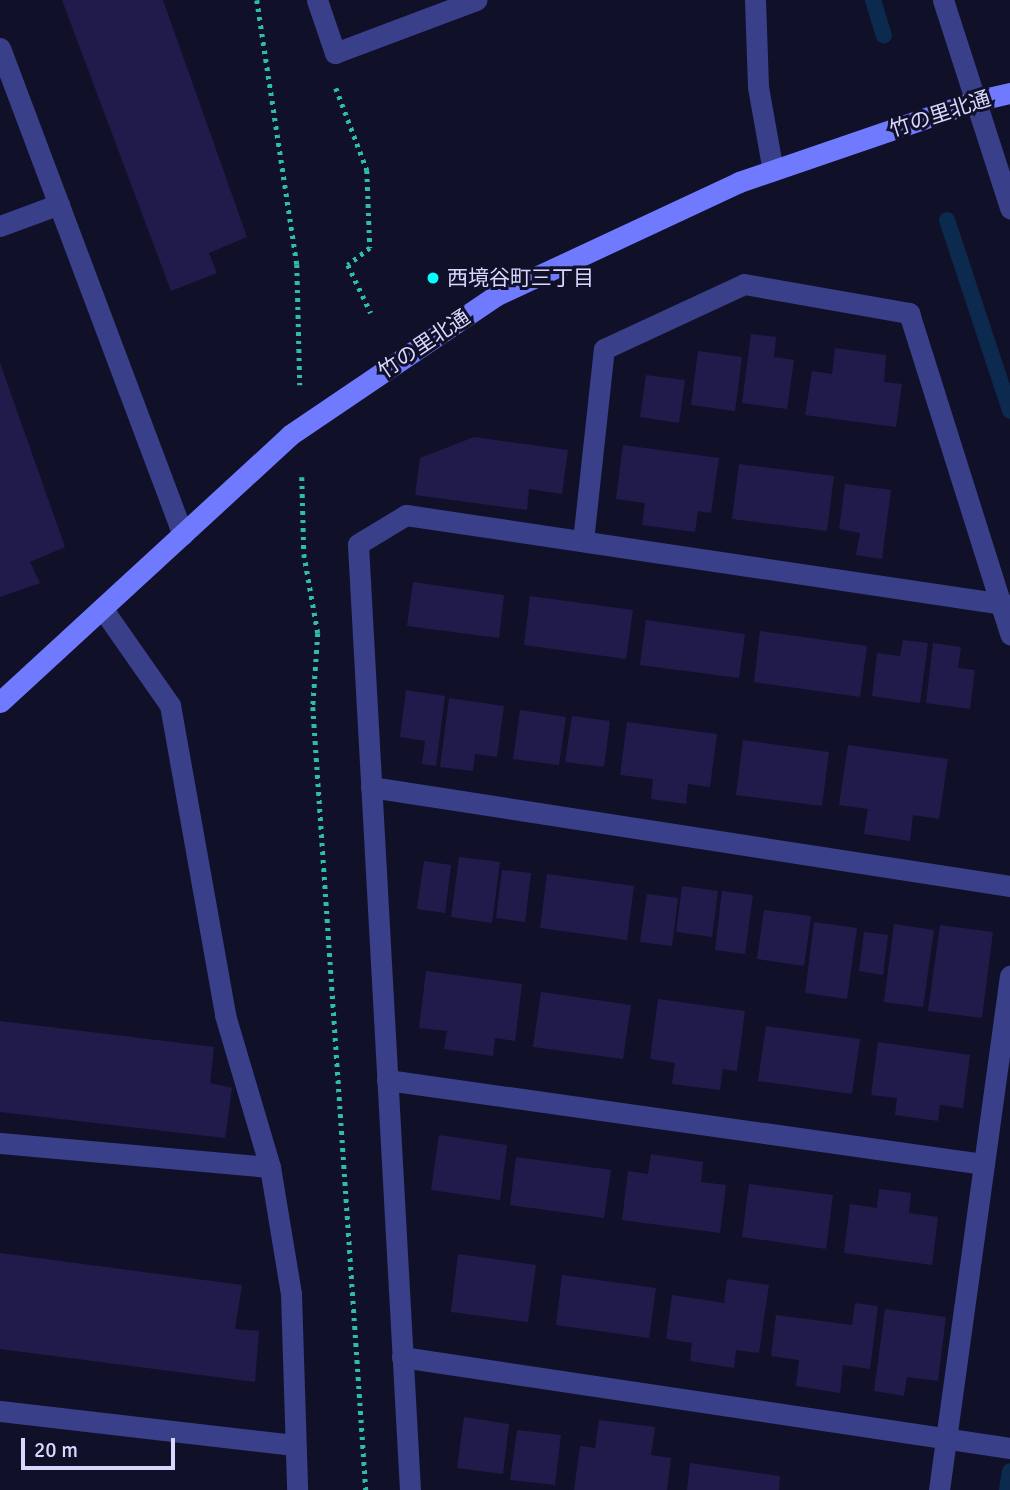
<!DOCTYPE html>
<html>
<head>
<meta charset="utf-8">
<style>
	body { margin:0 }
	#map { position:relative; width:1010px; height:1490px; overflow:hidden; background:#111029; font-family:Signika,"Noto Sans JP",sans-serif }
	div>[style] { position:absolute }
	.stream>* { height:16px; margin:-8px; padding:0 8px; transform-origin:8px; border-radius:8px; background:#0b2a4d }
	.building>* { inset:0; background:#201b4b }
	.path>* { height:4.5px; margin-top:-2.25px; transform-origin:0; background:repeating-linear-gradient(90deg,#2dbea6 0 3.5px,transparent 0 8.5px) }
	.lane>* { height:21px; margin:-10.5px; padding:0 10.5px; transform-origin:10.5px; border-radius:10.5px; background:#3a3f89 }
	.street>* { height:21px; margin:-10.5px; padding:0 10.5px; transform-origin:10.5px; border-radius:10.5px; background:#3a3f89 }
	.secondary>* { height:21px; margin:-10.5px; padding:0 10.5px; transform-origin:10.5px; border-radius:10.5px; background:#6f7aff }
	.dots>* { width:19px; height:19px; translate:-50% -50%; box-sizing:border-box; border:4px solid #111029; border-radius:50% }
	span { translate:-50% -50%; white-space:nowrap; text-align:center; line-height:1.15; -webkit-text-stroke:6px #111029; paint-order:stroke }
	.street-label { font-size:21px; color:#d8d8ff }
	.poi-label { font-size:21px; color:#d8d8ff }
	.left { translate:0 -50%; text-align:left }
	.scale { position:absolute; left:21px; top:1438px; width:154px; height:32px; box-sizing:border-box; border:4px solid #d8d8ff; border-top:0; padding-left:9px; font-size:21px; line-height:24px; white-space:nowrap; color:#d8d8ff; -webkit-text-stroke:5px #111029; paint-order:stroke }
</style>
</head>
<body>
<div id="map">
	<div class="stream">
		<div style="left:873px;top:0;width:37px;rotate:73deg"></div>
		<div style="left:947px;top:220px;width:201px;rotate:71.7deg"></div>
		<div style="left:1007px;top:1490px;width:19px;rotate:-81deg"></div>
	</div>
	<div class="building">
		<div style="clip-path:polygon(62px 0,163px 0,247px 237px,209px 253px,217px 273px,171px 291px)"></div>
		<div style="clip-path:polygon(751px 334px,776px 337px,774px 357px,794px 360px,787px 409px,742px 403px)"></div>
		<div style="clip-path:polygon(835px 348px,886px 355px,884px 382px,902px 384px,896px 427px,805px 415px,812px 371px,832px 374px)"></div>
		<div style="clip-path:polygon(698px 351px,742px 357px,735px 411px,691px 405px)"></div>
		<div style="clip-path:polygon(0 363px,65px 547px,30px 562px,40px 583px,0 597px)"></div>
		<div style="clip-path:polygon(646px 375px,685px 380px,679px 423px,640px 417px)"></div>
		<div style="clip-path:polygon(474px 437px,568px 450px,562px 494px,529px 489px,527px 510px,415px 495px,420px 458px)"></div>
		<div style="clip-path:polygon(623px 445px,719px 458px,711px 513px,698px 511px,695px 532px,642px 525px,645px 503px,616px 499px)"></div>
		<div style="clip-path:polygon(739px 464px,834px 476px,827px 531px,732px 519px)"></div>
		<div style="clip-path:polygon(845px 484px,891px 490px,882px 559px,856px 555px,860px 533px,839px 529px)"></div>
		<div style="clip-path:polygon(413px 582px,504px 595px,499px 638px,407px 626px)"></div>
		<div style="clip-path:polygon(530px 596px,633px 610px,626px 659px,524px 645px)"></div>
		<div style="clip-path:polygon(646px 620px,745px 634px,739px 678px,640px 665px)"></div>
		<div style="clip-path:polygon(760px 631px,867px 646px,860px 697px,754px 682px)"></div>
		<div style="clip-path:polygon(903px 640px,928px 643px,920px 703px,872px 696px,877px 653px,900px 656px)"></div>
		<div style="clip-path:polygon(933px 643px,961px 647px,958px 668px,975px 670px,970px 709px,926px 703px)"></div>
		<div style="clip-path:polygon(406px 690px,445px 696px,436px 766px,422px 764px,425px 741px,400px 737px)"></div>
		<div style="clip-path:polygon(449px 698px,504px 706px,497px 757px,475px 754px,473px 771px,440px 767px)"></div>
		<div style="clip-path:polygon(520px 710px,566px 717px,559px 765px,513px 759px)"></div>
		<div style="clip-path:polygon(572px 716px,610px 721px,604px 767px,565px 762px)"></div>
		<div style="clip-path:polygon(627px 722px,717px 734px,710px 787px,688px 784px,686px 804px,651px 799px,653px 779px,620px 775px)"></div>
		<div style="clip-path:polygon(743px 740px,829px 752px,822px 806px,736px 795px)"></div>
		<div style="clip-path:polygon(848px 745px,948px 759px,939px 819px,913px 815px,910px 841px,864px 834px,868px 809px,839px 805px)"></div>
		<div style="clip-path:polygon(459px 857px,500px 862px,492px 923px,451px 917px)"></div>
		<div style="clip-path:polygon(424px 861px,451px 865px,445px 913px,417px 909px)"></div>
		<div style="clip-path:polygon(502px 870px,531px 873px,525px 922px,496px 918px)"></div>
		<div style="clip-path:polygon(547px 874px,634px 886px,627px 940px,540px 928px)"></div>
		<div style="clip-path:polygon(682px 886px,718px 891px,712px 937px,676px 932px)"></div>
		<div style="clip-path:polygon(722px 891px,753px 895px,745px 954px,715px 950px)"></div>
		<div style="clip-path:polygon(647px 894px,678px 898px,672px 946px,640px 942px)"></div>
		<div style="clip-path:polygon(764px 910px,811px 916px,804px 966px,757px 959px)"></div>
		<div style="clip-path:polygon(814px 922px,857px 928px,847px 999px,805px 993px)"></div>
		<div style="clip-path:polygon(894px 924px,934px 930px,923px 1007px,884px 1002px)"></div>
		<div style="clip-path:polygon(940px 925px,993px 932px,982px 1018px,928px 1011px)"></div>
		<div style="clip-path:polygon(864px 932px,888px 935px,883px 975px,859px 971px)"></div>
		<div style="clip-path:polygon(426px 971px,522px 984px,515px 1041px,495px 1038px,493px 1056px,444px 1049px,447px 1031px,419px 1028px)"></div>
		<div style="clip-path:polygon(541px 992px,631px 1005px,623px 1059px,533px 1047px)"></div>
		<div style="clip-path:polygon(658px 999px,745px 1011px,737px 1071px,723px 1069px,720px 1090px,672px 1084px,675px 1063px,650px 1059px)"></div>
		<div style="clip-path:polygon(0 1021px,214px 1047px,210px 1083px,232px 1088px,225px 1138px,0 1112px)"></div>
		<div style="clip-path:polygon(766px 1026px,860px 1039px,852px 1094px,758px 1081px)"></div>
		<div style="clip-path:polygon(878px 1042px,970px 1055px,963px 1108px,940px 1105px,938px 1121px,895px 1115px,897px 1098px,871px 1095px)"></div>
		<div style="clip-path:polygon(439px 1135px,507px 1145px,500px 1200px,431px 1190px)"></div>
		<div style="clip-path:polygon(651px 1154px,703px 1162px,701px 1182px,726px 1185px,720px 1233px,622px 1220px,628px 1171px,648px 1174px)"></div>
		<div style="clip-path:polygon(516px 1157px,611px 1170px,604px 1218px,510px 1205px)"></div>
		<div style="clip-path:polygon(749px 1184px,833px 1195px,826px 1249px,742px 1237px)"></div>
		<div style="clip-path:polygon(879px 1189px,911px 1193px,909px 1213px,938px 1217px,932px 1265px,844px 1253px,850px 1204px,877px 1208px)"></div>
		<div style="clip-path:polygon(0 1253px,242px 1285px,235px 1329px,259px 1331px,255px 1382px,0 1349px)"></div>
		<div style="clip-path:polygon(458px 1254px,536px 1265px,528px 1322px,451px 1312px)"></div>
		<div style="clip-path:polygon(562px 1275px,656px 1288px,649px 1338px,556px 1325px)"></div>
		<div style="clip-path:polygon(727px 1279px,769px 1285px,759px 1353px,736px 1350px,734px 1368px,690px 1361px,692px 1343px,666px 1339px,672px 1295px,724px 1303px)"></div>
		<div style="clip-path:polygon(855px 1303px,878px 1306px,870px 1369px,843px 1365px,840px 1393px,796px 1386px,799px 1360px,771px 1356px,776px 1315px,852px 1325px)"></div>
		<div style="clip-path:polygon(885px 1309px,946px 1317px,938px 1381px,907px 1377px,904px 1396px,874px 1391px)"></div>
		<div style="clip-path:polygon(464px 1417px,509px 1424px,503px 1474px,457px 1468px)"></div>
		<div style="clip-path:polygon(599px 1420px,655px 1427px,651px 1455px,671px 1458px,667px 1490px,574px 1490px,580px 1446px,595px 1448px)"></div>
		<div style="clip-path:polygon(517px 1430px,561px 1435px,555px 1485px,510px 1480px)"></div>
		<div style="clip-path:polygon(690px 1463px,780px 1476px,779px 1490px,687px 1490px)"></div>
	</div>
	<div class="path">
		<div style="left:257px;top:0;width:267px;rotate:81.4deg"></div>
		<div style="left:297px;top:264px;width:121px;rotate:88.6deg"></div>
		<div style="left:336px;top:88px;width:88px;rotate:69.3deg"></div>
		<div style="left:367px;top:170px;width:78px;rotate:87.8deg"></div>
		<div style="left:370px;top:248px;width:28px;rotate:142deg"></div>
		<div style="left:348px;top:265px;width:53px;rotate:64.4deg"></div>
		<div style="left:302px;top:477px;width:77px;rotate:88.5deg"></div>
		<div style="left:304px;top:554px;width:80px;rotate:80deg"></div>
		<div style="left:318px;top:633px;width:74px;rotate:93.9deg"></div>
		<div style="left:313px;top:707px;width:785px;rotate:86.13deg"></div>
	</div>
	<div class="lane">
		<div style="left:317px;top:0;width:56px;rotate:71.2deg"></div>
		<div style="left:335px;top:53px;width:151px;rotate:-20.6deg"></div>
		<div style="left:755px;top:0;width:87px;rotate:88deg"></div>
		<div style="left:758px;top:87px;width:85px;rotate:79.9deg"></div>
		<div style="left:0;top:48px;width:520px;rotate:69.41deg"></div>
		<div style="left:0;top:226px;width:63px;rotate:-20.4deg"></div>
		<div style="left:102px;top:608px;width:118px;rotate:55deg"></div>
		<div style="left:170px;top:705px;width:315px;rotate:79.9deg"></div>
		<div style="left:225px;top:1015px;width:159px;rotate:73.5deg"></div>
		<div style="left:270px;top:1167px;width:129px;rotate:80.6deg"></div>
		<div style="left:291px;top:1294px;width:196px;rotate:88.2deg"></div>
		<div style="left:0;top:1143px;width:271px;rotate:5.1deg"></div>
		<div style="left:0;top:1411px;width:296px;rotate:6.6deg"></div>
	</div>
	<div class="street">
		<div style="left:943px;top:0;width:219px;rotate:72.1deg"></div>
		<div style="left:583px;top:541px;width:193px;rotate:-83.8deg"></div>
		<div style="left:604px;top:349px;width:154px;rotate:-24.9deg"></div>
		<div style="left:744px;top:284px;width:168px;rotate:10deg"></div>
		<div style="left:909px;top:313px;width:337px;rotate:72.5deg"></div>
		<div style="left:371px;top:787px;width:647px;rotate:8.81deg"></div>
		<div style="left:387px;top:1080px;width:603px;rotate:8.01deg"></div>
		<div style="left:402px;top:1357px;width:615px;rotate:8.51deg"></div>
		<div style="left:410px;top:1490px;width:947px;rotate:-93.15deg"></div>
		<div style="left:358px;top:544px;width:56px;rotate:-31.1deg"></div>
		<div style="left:406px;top:515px;width:611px;rotate:8.48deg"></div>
		<div style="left:939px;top:1490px;width:519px;rotate:-82.14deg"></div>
	</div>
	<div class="secondary">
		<div style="left:0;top:702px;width:394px;rotate:-42.6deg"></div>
		<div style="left:290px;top:435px;width:248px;rotate:-34.1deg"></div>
		<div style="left:495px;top:296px;width:269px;rotate:-25deg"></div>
		<div style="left:739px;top:182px;width:250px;rotate:-18.9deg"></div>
		<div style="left:975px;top:101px;width:36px;rotate:-13deg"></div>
	</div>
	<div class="dots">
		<div style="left:433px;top:278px;background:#04fffe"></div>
	</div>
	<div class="street-label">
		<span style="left:940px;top:114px;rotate:-18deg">竹の里北通</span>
		<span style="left:424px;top:344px;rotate:-34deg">竹の里北通</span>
	</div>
	<div class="poi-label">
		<span class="left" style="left:447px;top:278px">西境谷町三丁目</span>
	</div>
	<div class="scale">20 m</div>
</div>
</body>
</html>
